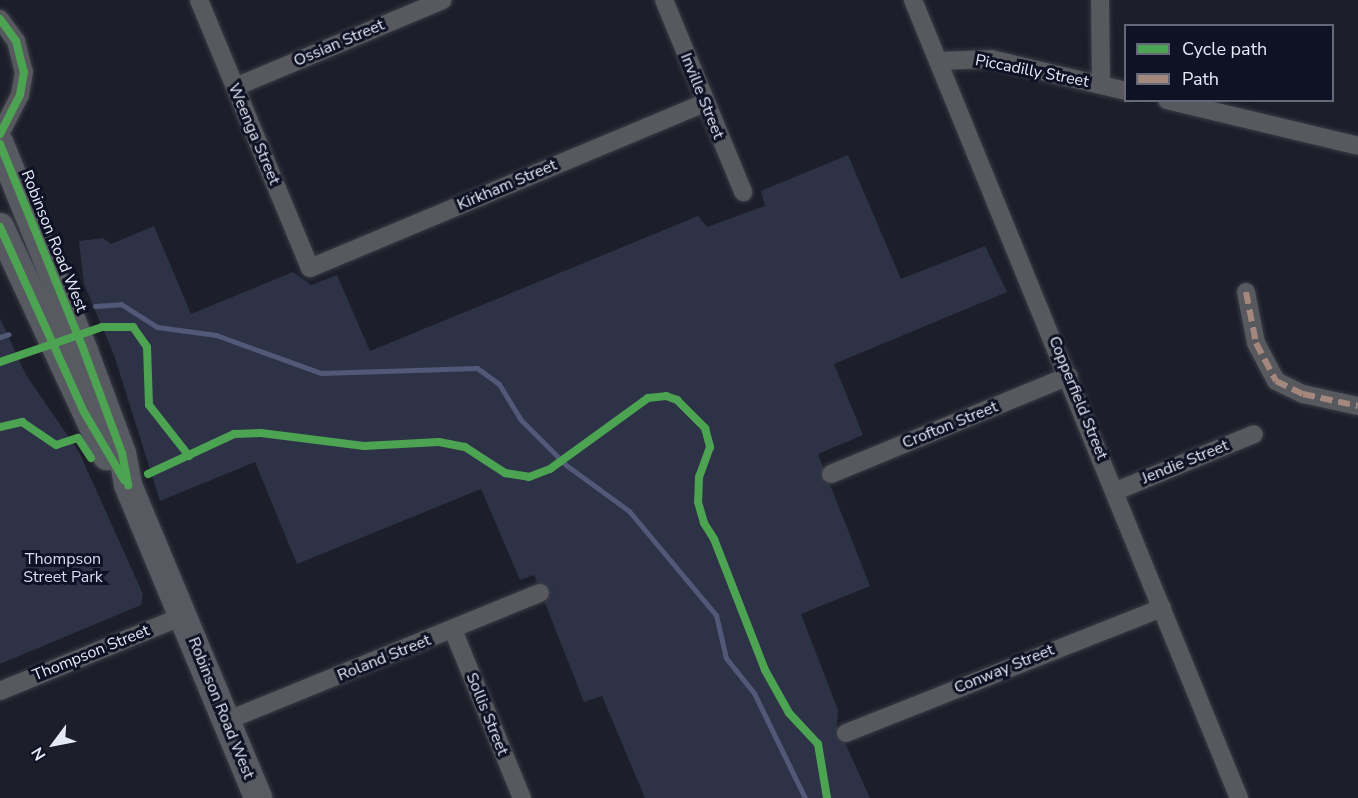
<!DOCTYPE html>
<html>
<head>
<meta charset="utf-8">
<style>
	body { margin:0 }
	#map { position:relative; width:1358px; height:798px; overflow:hidden; background:#1c1e29; font-family:"Nunito Sans",sans-serif }
	div>[style] { position:absolute }
	.green>* { inset:0; background:#2d3246 }
	.stream>* { height:5px; margin:-2.5px; padding:0 2.5px; transform-origin:2.5px; border-radius:2.5px; background:#525978 }
	.roads { filter:drop-shadow(0 0 2px #393b45) drop-shadow(0 0 2px #393b45) }
	.minor>* { height:18px; margin:-9px; padding:0 9px; transform-origin:9px; border-radius:9px; background:#58595e }
	.primary>* { height:28px; margin:-14px; padding:0 14px; transform-origin:14px; border-radius:14px; background:#585a61 }
	.quiet>* { height:6px; margin-top:-3px; transform-origin:0; background:repeating-linear-gradient(90deg,#a5887d 0 12px,transparent 0 18px) }
	.cycleway>* { height:8px; margin:-4px; padding:0 4px; transform-origin:4px; border-radius:4px; background:#4ca352 }
	span { translate:-50% -50%; white-space:nowrap; text-align:center; line-height:1.15; -webkit-text-stroke:6px #0e1224; paint-order:stroke }
	.street-label { font-size:16px; color:#e6e9f6 }
	.park-label { font-size:16px; color:#d6dcf4 }
	.legend { position:absolute; left:1124px; top:24px; width:210px; height:78px; box-sizing:border-box; background:#0e1224; border:2px solid #646878; margin:0; padding:8px 10px; list-style:none; font-size:18px; color:#e6e9f6 }
	.legend li { display:flex; align-items:center; gap:12px; height:30px }
	.legend b { width:30px; border:2px solid #646878 }
	.north { position:absolute; left:24px; top:714px; width:60px; height:60px; -webkit-text-stroke:4px #0e1224; paint-order:stroke; rotate:238deg; font-size:16px; font-weight:700; line-height:24px; text-align:center; color:#e6e9f6 }
	.north::after { content:''; display:block; margin:auto; width:21px; height:27px; background:#e6e9f6; clip-path:polygon(50% 0,100% 100%,50% 72%,0 100%) }
</style>
</head>
<body>
<div id="map">
	<div class="green">
		<div style="clip-path:polygon(848px 155px,901px 279px,985px 246px,1007px 292px,834px 364px,863px 435px,818px 454px,870px 586px,801px 614px,838px 710px,837px 725px,870px 798px,645px 798px,602px 696px,584px 702px,534px 575px,520px 580px,481px 489px,297px 564px,255px 462px,160px 501px,114px 355px,84px 284px,79px 241px,103px 238px,111px 244px,154px 226px,191px 314px,293px 272px,311px 285px,337px 275px,370px 351px,698px 216px,707px 227px,765px 206px,761px 191px)"></div>
		<div style="clip-path:polygon(0 318px,26px 375px,79px 452px,143px 594px,141px 605px,0 664px)"></div>
	</div>
	<div class="stream">
		<div style="left:95px;top:306px;width:26px;rotate:-4deg"></div>
		<div style="left:121px;top:304px;width:43px;rotate:32.6deg"></div>
		<div style="left:157px;top:327px;width:60px;rotate:7.7deg"></div>
		<div style="left:216px;top:335px;width:112px;rotate:19.9deg"></div>
		<div style="left:321px;top:373px;width:156px;rotate:-1.8deg"></div>
		<div style="left:477px;top:368px;width:27px;rotate:36deg"></div>
		<div style="left:499px;top:384px;width:42px;rotate:58.6deg"></div>
		<div style="left:521px;top:420px;width:64px;rotate:45deg"></div>
		<div style="left:566px;top:465px;width:78px;rotate:36.1deg"></div>
		<div style="left:629px;top:511px;width:136px;rotate:50.1deg"></div>
		<div style="left:716px;top:615px;width:44px;rotate:76.9deg"></div>
		<div style="left:726px;top:658px;width:45px;rotate:51.3deg"></div>
		<div style="left:754px;top:693px;width:117px;rotate:64.1deg"></div>
		<div style="left:0;top:337px;width:9px;rotate:-18deg"></div>
	</div>
	<div class="roads">
		<div class="minor">
			<div style="left:199px;top:0;width:290px;rotate:67.5deg"></div>
			<div style="left:310px;top:268px;width:427px;rotate:-22.7deg"></div>
			<div style="left:664px;top:0;width:208px;rotate:67.6deg"></div>
			<div style="left:913px;top:0;width:862px;rotate:67.78deg"></div>
			<div style="left:1100px;top:0;width:85px;rotate:89.3deg"></div>
			<div style="left:0;top:19px;width:27px;rotate:54deg"></div>
			<div style="left:16px;top:41px;width:32px;rotate:76deg"></div>
			<div style="left:24px;top:72px;width:23px;rotate:100deg"></div>
			<div style="left:20px;top:95px;width:44px;rotate:117.1deg"></div>
			<div style="left:938px;top:61px;width:53px;rotate:-2.2deg"></div>
			<div style="left:991px;top:59px;width:139px;rotate:13.3deg"></div>
			<div style="left:235px;top:87px;width:225px;rotate:-22.7deg"></div>
			<div style="left:1167px;top:100px;width:196px;rotate:13.5deg"></div>
			<div style="left:1246px;top:292px;width:52px;rotate:78.9deg"></div>
			<div style="left:1256px;top:343px;width:43px;rotate:62.2deg"></div>
			<div style="left:1276px;top:381px;width:30px;rotate:26deg"></div>
			<div style="left:1303px;top:394px;width:56px;rotate:12.3deg"></div>
			<div style="left:831px;top:474px;width:257px;rotate:-22.4deg"></div>
			<div style="left:1116px;top:491px;width:149px;rotate:-22.4deg"></div>
			<div style="left:453px;top:630px;width:182px;rotate:67.7deg"></div>
			<div style="left:0;top:691px;width:198px;rotate:-22.3deg"></div>
			<div style="left:226px;top:721px;width:339px;rotate:-22.2deg"></div>
			<div style="left:846px;top:733px;width:340px;rotate:-21.6deg"></div>
		</div>
		<div class="primary">
			<div style="left:0;top:144px;width:223px;rotate:67.9deg"></div>
			<div style="left:84px;top:351px;width:109px;rotate:69.6deg"></div>
			<div style="left:122px;top:453px;width:33px;rotate:79deg"></div>
			<div style="left:128px;top:485px;width:339px;rotate:67.4deg"></div>
			<div style="left:0;top:227px;width:253px;rotate:65deg"></div>
		</div>
	</div>
	<div class="quiet">
		<div style="left:1246px;top:292px;width:52px;rotate:78.9deg"></div>
		<div style="left:1256px;top:343px;width:43px;rotate:62.2deg"></div>
		<div style="left:1276px;top:381px;width:30px;rotate:26deg"></div>
		<div style="left:1303px;top:394px;width:56px;rotate:12.3deg"></div>
	</div>
	<div class="cycleway">
		<div style="left:0;top:19px;width:27px;rotate:54deg"></div>
		<div style="left:16px;top:41px;width:32px;rotate:76deg"></div>
		<div style="left:24px;top:72px;width:23px;rotate:100deg"></div>
		<div style="left:20px;top:95px;width:44px;rotate:117.1deg"></div>
		<div style="left:0;top:144px;width:223px;rotate:67.9deg"></div>
		<div style="left:84px;top:351px;width:109px;rotate:69.6deg"></div>
		<div style="left:122px;top:453px;width:33px;rotate:79deg"></div>
		<div style="left:0;top:227px;width:203px;rotate:65.6deg"></div>
		<div style="left:84px;top:412px;width:79px;rotate:59.5deg"></div>
		<div style="left:0;top:362px;width:108px;rotate:-18.9deg"></div>
		<div style="left:102px;top:327px;width:31px"></div>
		<div style="left:133px;top:327px;width:24px;rotate:55deg"></div>
		<div style="left:147px;top:347px;width:58px;rotate:88deg"></div>
		<div style="left:149px;top:405px;width:65px;rotate:51.9deg"></div>
		<div style="left:0;top:427px;width:23px;rotate:-13deg"></div>
		<div style="left:22px;top:422px;width:41px;rotate:34.1deg"></div>
		<div style="left:56px;top:445px;width:23px;rotate:-18deg"></div>
		<div style="left:78px;top:438px;width:24px;rotate:57deg"></div>
		<div style="left:148px;top:474px;width:95px;rotate:-24.9deg"></div>
		<div style="left:234px;top:434px;width:27px;rotate:-2deg"></div>
		<div style="left:261px;top:433px;width:104px;rotate:7.2deg"></div>
		<div style="left:364px;top:446px;width:75px;rotate:-3.1deg"></div>
		<div style="left:439px;top:442px;width:26px;rotate:11deg"></div>
		<div style="left:465px;top:447px;width:48px;rotate:33deg"></div>
		<div style="left:505px;top:473px;width:24px;rotate:9deg"></div>
		<div style="left:529px;top:477px;width:22px;rotate:-21deg"></div>
		<div style="left:550px;top:469px;width:121px;rotate:-35.9deg"></div>
		<div style="left:648px;top:398px;width:18px;rotate:-6deg"></div>
		<div style="left:666px;top:396px;width:12px;rotate:20deg"></div>
		<div style="left:677px;top:400px;width:40px;rotate:45deg"></div>
		<div style="left:705px;top:428px;width:20px;rotate:75deg"></div>
		<div style="left:710px;top:447px;width:32px;rotate:110deg"></div>
		<div style="left:699px;top:477px;width:25px;rotate:92deg"></div>
		<div style="left:698px;top:502px;width:22px;rotate:74deg"></div>
		<div style="left:704px;top:523px;width:19px;rotate:58deg"></div>
		<div style="left:714px;top:539px;width:141px;rotate:68.7deg"></div>
		<div style="left:765px;top:670px;width:49px;rotate:60.8deg"></div>
		<div style="left:789px;top:713px;width:42px;rotate:46.9deg"></div>
		<div style="left:818px;top:744px;width:55px;rotate:80.5deg"></div>
	</div>
	<div class="street-label">
		<span style="left:339px;top:43px;rotate:-23deg">Ossian Street</span>
		<span style="left:1032px;top:71px;rotate:11deg">Piccadilly Street</span>
		<span style="left:702px;top:96px;rotate:68deg">Inville Street</span>
		<span style="left:254px;top:134px;rotate:67deg">Weenga Street</span>
		<span style="left:507px;top:185px;rotate:-23deg">Kirkham Street</span>
		<span style="left:54px;top:241px;rotate:68deg">Robinson Road West</span>
		<span style="left:1078px;top:398px;rotate:68deg">Copperfield Street</span>
		<span style="left:950px;top:425px;rotate:-22deg">Crofton Street</span>
		<span style="left:1185px;top:462px;rotate:-22deg">Jendie Street</span>
		<span style="left:91px;top:653px;rotate:-22deg">Thompson Street</span>
		<span style="left:384px;top:658px;rotate:-22deg">Roland Street</span>
		<span style="left:1004px;top:669px;rotate:-22deg">Conway Street</span>
		<span style="left:221px;top:708px;rotate:68deg">Robinson Road West</span>
		<span style="left:487px;top:714px;rotate:68deg">Sollis Street</span>
	</div>
	<div class="park-label">
		<span style="left:63px;top:568px">Thompson<br>Street Park</span>
	</div>
	<ul class="legend">
	<li><b style="height:8px;background:#4ca352"></b>Cycle path</li>
	<li><b style="height:8px;background:#a5887d"></b>Path</li>
	</ul>
	<div class="north">N</div>
</div>
</body>
</html>
